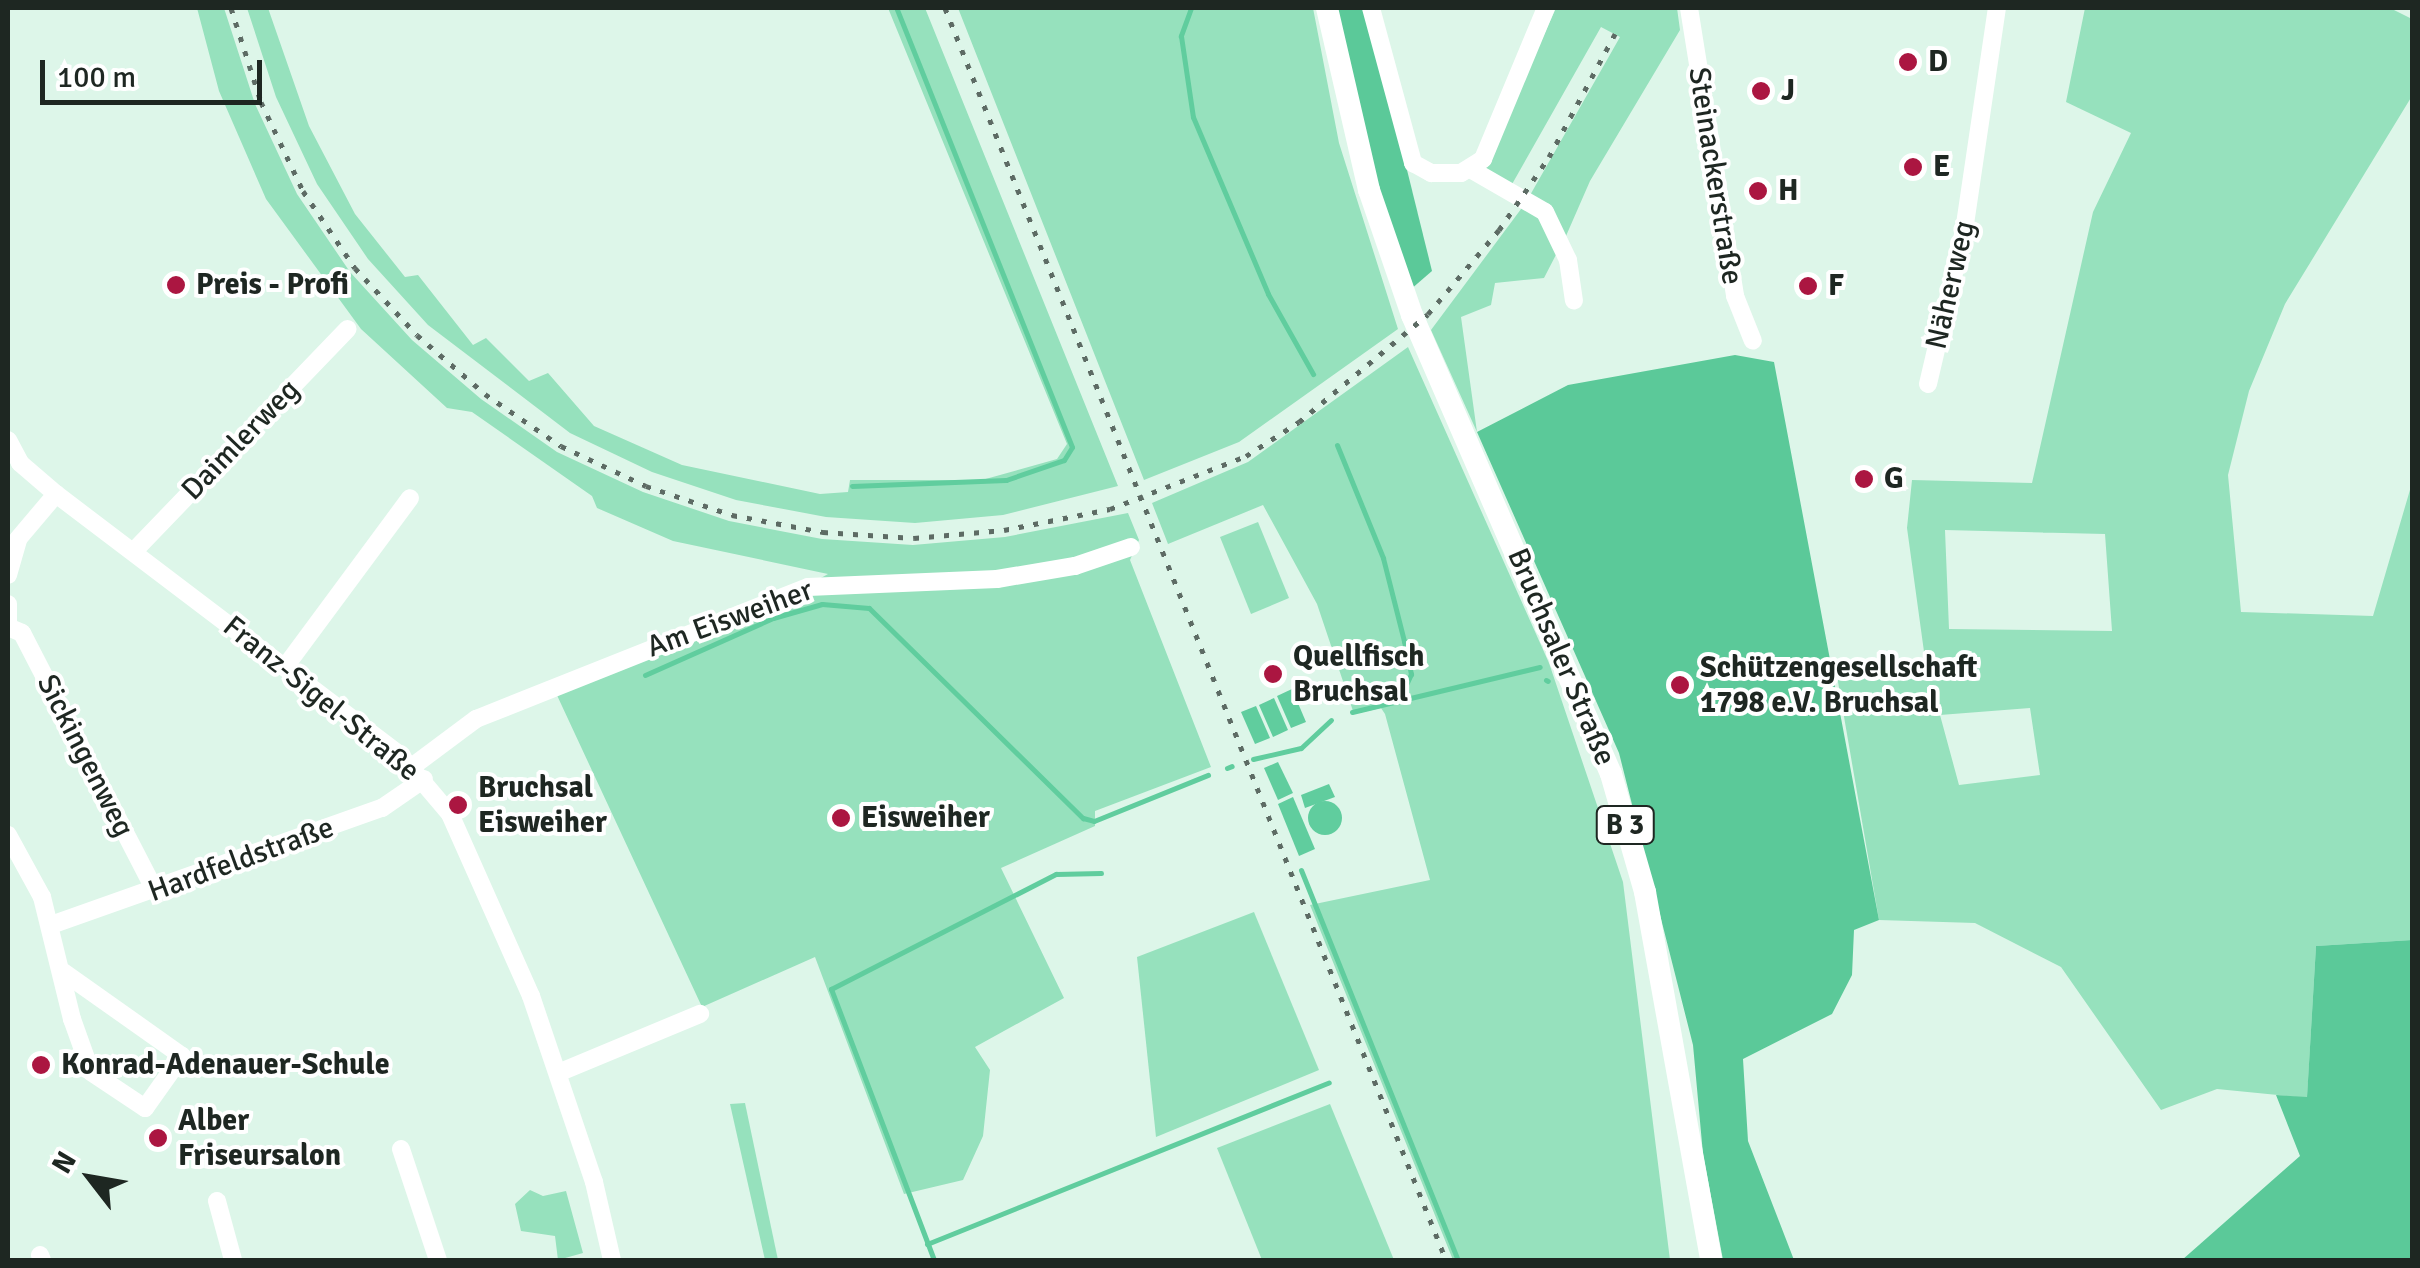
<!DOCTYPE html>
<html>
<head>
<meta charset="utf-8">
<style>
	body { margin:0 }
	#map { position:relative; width:2420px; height:1268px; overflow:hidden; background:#ddf6e9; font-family:Signika,sans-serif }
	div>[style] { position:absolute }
	.green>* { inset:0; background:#96e1bd }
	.forest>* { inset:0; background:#5bc999 }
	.water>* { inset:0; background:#60cd9e }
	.round { border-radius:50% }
	.stream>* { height:5px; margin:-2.5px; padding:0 2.5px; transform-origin:2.5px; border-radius:2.5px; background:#60cd9e }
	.minor>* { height:18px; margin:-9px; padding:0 9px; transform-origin:9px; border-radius:9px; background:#fff }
	.major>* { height:22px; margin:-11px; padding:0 11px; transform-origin:11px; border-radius:11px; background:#fff }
	.rail>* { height:5px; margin-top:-2.5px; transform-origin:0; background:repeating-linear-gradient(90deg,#5d6b64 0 5px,transparent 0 15px) }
	.dots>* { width:28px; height:28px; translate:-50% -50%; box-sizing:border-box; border:5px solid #fff; border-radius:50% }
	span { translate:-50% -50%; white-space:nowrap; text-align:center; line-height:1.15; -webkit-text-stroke:8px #fff; paint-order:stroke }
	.shield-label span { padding:2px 8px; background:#fff; border:2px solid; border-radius:8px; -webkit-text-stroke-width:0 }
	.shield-label { font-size:28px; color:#1e2722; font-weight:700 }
	.poi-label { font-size:30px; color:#1e2722; font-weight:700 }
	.left { translate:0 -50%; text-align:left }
	.street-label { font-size:30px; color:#1e2722 }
	.frame { position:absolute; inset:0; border:10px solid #1e2722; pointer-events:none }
	.north { position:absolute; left:40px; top:1128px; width:100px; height:100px; -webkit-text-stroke:8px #fff; paint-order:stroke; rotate:301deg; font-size:28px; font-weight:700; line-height:40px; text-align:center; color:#1e2722 }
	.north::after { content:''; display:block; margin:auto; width:35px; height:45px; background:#1e2722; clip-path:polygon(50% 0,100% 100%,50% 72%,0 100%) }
	.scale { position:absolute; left:40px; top:60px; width:222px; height:45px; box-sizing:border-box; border:5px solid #1e2722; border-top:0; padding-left:12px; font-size:30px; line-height:35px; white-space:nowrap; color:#1e2722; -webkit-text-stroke:8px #fff; paint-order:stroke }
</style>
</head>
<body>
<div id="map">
	<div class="green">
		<div style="clip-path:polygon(197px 8px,224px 8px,255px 104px,297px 194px,350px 272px,412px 340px,481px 399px,557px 452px,643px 492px,729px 521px,822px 539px,913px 545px,1005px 537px,1128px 513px,1139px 540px,1130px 560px,1211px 767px,1095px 811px,1095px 826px,1001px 868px,1064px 998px,975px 1047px,990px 1070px,983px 1136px,963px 1180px,904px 1194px,815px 957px,702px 1007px,555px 691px,787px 597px,828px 574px,673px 541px,597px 508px,592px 496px,472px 412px,447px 408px,361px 329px,266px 199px,219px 91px)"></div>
		<div style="clip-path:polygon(247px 8px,268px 8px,309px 126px,355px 214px,405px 277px,418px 275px,473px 345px,486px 338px,529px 381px,548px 373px,594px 426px,682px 465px,820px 494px,848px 492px,850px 480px,982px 480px,1057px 459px,1067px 444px,888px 8px,925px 8px,1118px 486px,1003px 515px,915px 523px,826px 517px,736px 500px,652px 472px,570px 433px,428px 325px,368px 259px,317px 184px,276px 97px)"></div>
		<div style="clip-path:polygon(958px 8px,1313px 8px,1339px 143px,1398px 329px,1239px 442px,1144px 480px)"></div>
		<div style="clip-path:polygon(1556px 8px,1677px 8px,1680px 30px,1590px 181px,1566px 236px,1550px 209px,1529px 197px,1620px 37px,1601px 27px,1511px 186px,1484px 168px)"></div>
		<div style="clip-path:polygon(evenodd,2085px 8px,2390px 8px,2412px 19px,2412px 96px,2285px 304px,2249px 391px,2228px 475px,2241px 612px,2373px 616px,2412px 483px,2412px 940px,2316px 946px,2307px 1098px,2217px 1089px,2161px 1110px,2061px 967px,1975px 923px,1879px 920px,1837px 676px,1925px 659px,1907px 528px,1912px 480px,2032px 483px,2093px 212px,2131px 133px,2066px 102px,2085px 8px,1945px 530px,2105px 534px,2112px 631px,1949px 629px,1945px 530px,2085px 8px,2030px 708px,2040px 775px,1959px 785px,1940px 715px,2030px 708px)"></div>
		<div style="clip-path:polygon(1524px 205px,1542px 215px,1560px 247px,1544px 278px,1495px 283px,1491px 305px,1461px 317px,1477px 432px,1431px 330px)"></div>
		<div style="clip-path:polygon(1408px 347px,1549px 663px,1623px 882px,1670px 1260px,1453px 1260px,1310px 905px,1430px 880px,1385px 714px,1381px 708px,1354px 714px,1317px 604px,1263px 505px,1168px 544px,1152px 503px,1248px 462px)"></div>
		<div style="clip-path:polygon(1258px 522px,1289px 598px,1251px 614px,1220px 537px)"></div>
		<div style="clip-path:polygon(1254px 912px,1319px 1070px,1156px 1137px,1137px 957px)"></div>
		<div style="clip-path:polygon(745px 1103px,778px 1260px,765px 1260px,730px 1104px)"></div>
		<div style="clip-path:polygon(1330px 1104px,1394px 1260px,1262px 1260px,1217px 1148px)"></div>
		<div style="clip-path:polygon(530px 1190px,543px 1196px,566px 1191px,583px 1253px,558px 1260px,555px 1236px,521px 1231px,515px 1204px)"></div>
	</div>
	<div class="forest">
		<div style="clip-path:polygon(1333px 8px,1367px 8px,1432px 271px,1410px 290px,1381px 216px)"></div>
		<div style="clip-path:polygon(1735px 355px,1774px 362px,1879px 920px,1854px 930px,1852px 975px,1832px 1014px,1743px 1059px,1748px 1141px,1794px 1260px,1723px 1260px,1703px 1154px,1693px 1045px,1619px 753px,1477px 432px,1568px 385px)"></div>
		<div style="clip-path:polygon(2412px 940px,2412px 1260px,2182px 1260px,2300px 1156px,2276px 1095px,2307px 1097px,2316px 946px)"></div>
	</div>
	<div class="water">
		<div style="clip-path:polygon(1292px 689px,1306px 722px,1291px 728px,1277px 696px)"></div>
		<div style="clip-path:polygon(1274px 698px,1288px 730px,1273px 737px,1259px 705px)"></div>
		<div style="clip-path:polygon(1256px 706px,1270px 738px,1255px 744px,1241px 712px)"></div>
		<div style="clip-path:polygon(1278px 762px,1293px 793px,1278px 800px,1264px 768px)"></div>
		<div style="clip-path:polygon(1329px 784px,1335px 797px,1305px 808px,1301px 795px)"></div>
		<div style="clip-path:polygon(1293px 797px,1315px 849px,1299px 856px,1278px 804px)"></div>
		<div class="round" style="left:1308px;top:801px;width:34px;height:34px"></div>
	</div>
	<div class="stream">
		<div style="left:1191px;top:8px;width:30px;rotate:110deg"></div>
		<div style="left:1181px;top:36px;width:82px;rotate:81.6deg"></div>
		<div style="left:1193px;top:117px;width:192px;rotate:67deg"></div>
		<div style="left:1268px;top:294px;width:92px;rotate:60.6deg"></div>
		<div style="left:1337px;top:445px;width:122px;rotate:67.8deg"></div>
		<div style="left:1383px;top:558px;width:86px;rotate:75.8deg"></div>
		<div style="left:1404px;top:641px;width:34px;rotate:78deg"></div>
		<div style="left:1411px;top:674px;width:29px;rotate:115deg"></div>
		<div style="left:852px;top:486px;width:154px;rotate:-2.2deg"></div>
		<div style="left:1006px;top:480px;width:61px;rotate:-19deg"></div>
		<div style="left:1064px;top:460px;width:15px;rotate:-58deg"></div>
		<div style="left:1072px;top:447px;width:473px;rotate:-111.8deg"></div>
		<div style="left:645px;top:675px;width:140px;rotate:-24deg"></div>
		<div style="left:773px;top:618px;width:51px;rotate:-15.9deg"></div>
		<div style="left:822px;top:604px;width:47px;rotate:4.9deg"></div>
		<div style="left:869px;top:608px;width:300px;rotate:44.5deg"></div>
		<div style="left:1083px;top:818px;width:11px;rotate:15deg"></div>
		<div style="left:1094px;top:821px;width:123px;rotate:-22deg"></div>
		<div style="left:1546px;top:680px;width:2px;rotate:27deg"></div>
		<div style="left:1352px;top:712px;width:193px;rotate:-13.5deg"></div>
		<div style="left:1253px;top:759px;width:49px;rotate:-12.9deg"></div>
		<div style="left:1301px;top:748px;width:41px;rotate:-43deg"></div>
		<div style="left:1227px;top:768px;width:5px;rotate:-22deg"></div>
		<div style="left:1301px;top:870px;width:420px;rotate:68.1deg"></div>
		<div style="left:927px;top:1244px;width:433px;rotate:-21.9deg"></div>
		<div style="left:934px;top:1260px;width:290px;rotate:-110.8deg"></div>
		<div style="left:831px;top:989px;width:253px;rotate:-27.1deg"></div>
		<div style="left:1056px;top:874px;width:45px;rotate:-1.3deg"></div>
	</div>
	<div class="minor">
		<div style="left:1371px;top:8px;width:161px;rotate:74.8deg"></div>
		<div style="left:1413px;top:163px;width:21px;rotate:29deg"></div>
		<div style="left:1431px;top:173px;width:30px"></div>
		<div style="left:1461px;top:173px;width:26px;rotate:-32deg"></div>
		<div style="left:1483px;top:159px;width:164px;rotate:-67.4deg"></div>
		<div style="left:1689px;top:8px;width:292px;rotate:80.9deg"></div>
		<div style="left:1735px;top:296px;width:48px;rotate:68.2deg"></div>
		<div style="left:1472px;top:170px;width:84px;rotate:29.9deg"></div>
		<div style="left:1545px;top:212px;width:53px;rotate:64.4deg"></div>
		<div style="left:1568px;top:260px;width:41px;rotate:81.7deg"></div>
		<div style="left:1928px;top:384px;width:157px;rotate:-76.8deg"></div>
		<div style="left:1964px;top:231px;width:225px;rotate:-81.6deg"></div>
		<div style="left:8px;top:440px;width:26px;rotate:62deg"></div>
		<div style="left:20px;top:463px;width:48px;rotate:40.7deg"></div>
		<div style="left:56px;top:494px;width:432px;rotate:37.2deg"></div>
		<div style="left:400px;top:755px;width:77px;rotate:49.7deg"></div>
		<div style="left:450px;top:814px;width:199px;rotate:66deg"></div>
		<div style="left:531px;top:996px;width:196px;rotate:71.3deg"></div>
		<div style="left:594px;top:1182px;width:80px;rotate:77deg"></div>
		<div style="left:134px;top:551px;width:308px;rotate:-46.1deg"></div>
		<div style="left:8px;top:575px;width:37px;rotate:-74deg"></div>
		<div style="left:18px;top:539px;width:59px;rotate:-49.8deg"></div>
		<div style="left:8px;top:604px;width:24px;rotate:90deg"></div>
		<div style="left:8px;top:627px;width:15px;rotate:23deg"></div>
		<div style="left:22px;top:633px;width:292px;rotate:62.7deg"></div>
		<div style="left:285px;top:667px;width:210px;rotate:-53.5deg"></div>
		<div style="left:413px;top:766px;width:79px;rotate:-36.7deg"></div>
		<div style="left:476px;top:719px;width:357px;rotate:-21.7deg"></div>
		<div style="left:808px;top:587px;width:189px;rotate:-2.4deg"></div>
		<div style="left:997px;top:579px;width:79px;rotate:-9.5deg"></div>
		<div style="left:1075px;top:566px;width:59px;rotate:-18.7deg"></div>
		<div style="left:8px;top:835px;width:71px;rotate:61.3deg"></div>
		<div style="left:42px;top:897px;width:126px;rotate:76.2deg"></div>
		<div style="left:72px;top:1019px;width:56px;rotate:70.3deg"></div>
		<div style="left:91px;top:1072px;width:65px;rotate:33.7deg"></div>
		<div style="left:145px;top:1108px;width:64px;rotate:-54.6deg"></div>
		<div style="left:182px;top:1056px;width:147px;rotate:-144.7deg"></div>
		<div style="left:51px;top:925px;width:351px;rotate:-19.5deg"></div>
		<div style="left:382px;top:808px;width:51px;rotate:-34.6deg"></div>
		<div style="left:558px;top:1073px;width:154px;rotate:-22.6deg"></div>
		<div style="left:401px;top:1149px;width:117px;rotate:71.6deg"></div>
		<div style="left:217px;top:1201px;width:61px;rotate:74.8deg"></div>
		<div style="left:40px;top:1255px;width:5px;rotate:68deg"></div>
	</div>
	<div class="major">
		<div style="left:1327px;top:8px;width:187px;rotate:77deg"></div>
		<div style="left:1369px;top:190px;width:132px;rotate:71deg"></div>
		<div style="left:1412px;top:315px;width:500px;rotate:66.56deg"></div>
		<div style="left:1611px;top:774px;width:123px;rotate:73.9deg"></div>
		<div style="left:1645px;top:892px;width:374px;rotate:79.8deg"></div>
	</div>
	<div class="rail">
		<div style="left:231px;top:8px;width:99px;rotate:72.3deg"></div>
		<div style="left:261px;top:102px;width:98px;rotate:64.7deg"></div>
		<div style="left:303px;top:191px;width:93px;rotate:56deg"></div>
		<div style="left:355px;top:268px;width:91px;rotate:47.2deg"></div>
		<div style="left:417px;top:335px;width:90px;rotate:40.9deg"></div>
		<div style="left:485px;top:394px;width:92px;rotate:34.4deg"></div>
		<div style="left:561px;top:446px;width:94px;rotate:25.2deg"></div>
		<div style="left:646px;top:486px;width:91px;rotate:18.6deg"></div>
		<div style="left:732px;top:515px;width:93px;rotate:10.6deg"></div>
		<div style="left:823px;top:532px;width:91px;rotate:3.8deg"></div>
		<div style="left:914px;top:538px;width:90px;rotate:-5.1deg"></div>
		<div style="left:1004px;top:530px;width:108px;rotate:-11.2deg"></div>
		<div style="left:1110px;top:509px;width:146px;rotate:-21.3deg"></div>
		<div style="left:1246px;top:456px;width:63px;rotate:-32.7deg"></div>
		<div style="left:1299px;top:422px;width:168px;rotate:-39.9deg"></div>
		<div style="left:1428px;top:314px;width:110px;rotate:-49.8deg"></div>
		<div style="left:1499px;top:230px;width:88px;rotate:-55.6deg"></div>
		<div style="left:1549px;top:157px;width:140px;rotate:-61.8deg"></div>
		<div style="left:945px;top:8px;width:1349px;rotate:68.19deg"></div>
	</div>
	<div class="dots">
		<div style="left:1908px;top:62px;background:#ab1641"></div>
		<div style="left:1761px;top:91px;background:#ab1641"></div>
		<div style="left:1913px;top:167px;background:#ab1641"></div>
		<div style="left:1758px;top:191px;background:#ab1641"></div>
		<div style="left:176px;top:285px;background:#ab1641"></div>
		<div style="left:1808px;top:286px;background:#ab1641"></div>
		<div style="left:1864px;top:479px;background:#ab1641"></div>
		<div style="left:1273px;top:674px;background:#ab1641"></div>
		<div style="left:1680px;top:685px;background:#ab1641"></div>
		<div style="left:458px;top:805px;background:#ab1641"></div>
		<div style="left:841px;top:818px;background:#ab1641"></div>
		<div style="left:41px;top:1065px;background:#ab1641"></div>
		<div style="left:158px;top:1138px;background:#ab1641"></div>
	</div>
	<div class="shield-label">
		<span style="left:1625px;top:825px">B 3</span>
	</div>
	<div class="poi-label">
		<span class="left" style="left:1928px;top:62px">D</span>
		<span class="left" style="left:1781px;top:91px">J</span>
		<span class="left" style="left:1933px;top:167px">E</span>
		<span class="left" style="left:1778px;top:191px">H</span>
		<span class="left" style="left:196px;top:285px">Preis - Profi</span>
		<span class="left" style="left:1828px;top:286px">F</span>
		<span class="left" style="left:1884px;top:479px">G</span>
		<span class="left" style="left:1293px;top:674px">Quellfisch<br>Bruchsal</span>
		<span class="left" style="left:1700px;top:685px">Schützengesellschaft<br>1798 e.V. Bruchsal</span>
		<span class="left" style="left:478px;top:805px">Bruchsal<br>Eisweiher</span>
		<span class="left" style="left:861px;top:818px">Eisweiher</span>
		<span class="left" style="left:61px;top:1065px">Konrad-Adenauer-Schule</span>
		<span class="left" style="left:178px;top:1138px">Alber<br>Friseursalon</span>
	</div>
	<div class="street-label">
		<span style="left:1715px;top:176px;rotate:81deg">Steinackerstraße</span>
		<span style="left:1951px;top:285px;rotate:-77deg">Näherweg</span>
		<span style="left:241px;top:440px;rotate:-46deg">Daimlerweg</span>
		<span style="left:730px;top:619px;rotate:-20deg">Am Eisweiher</span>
		<span style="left:1561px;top:657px;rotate:67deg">Bruchsaler Straße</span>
		<span style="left:321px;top:699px;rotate:39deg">Franz-Sigel-Straße</span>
		<span style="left:85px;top:756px;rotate:63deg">Sickingenweg</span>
		<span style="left:241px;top:860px;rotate:-20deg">Hardfeldstraße</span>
	</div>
	<div class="frame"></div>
	<div class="north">N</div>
	<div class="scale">100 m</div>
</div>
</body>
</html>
